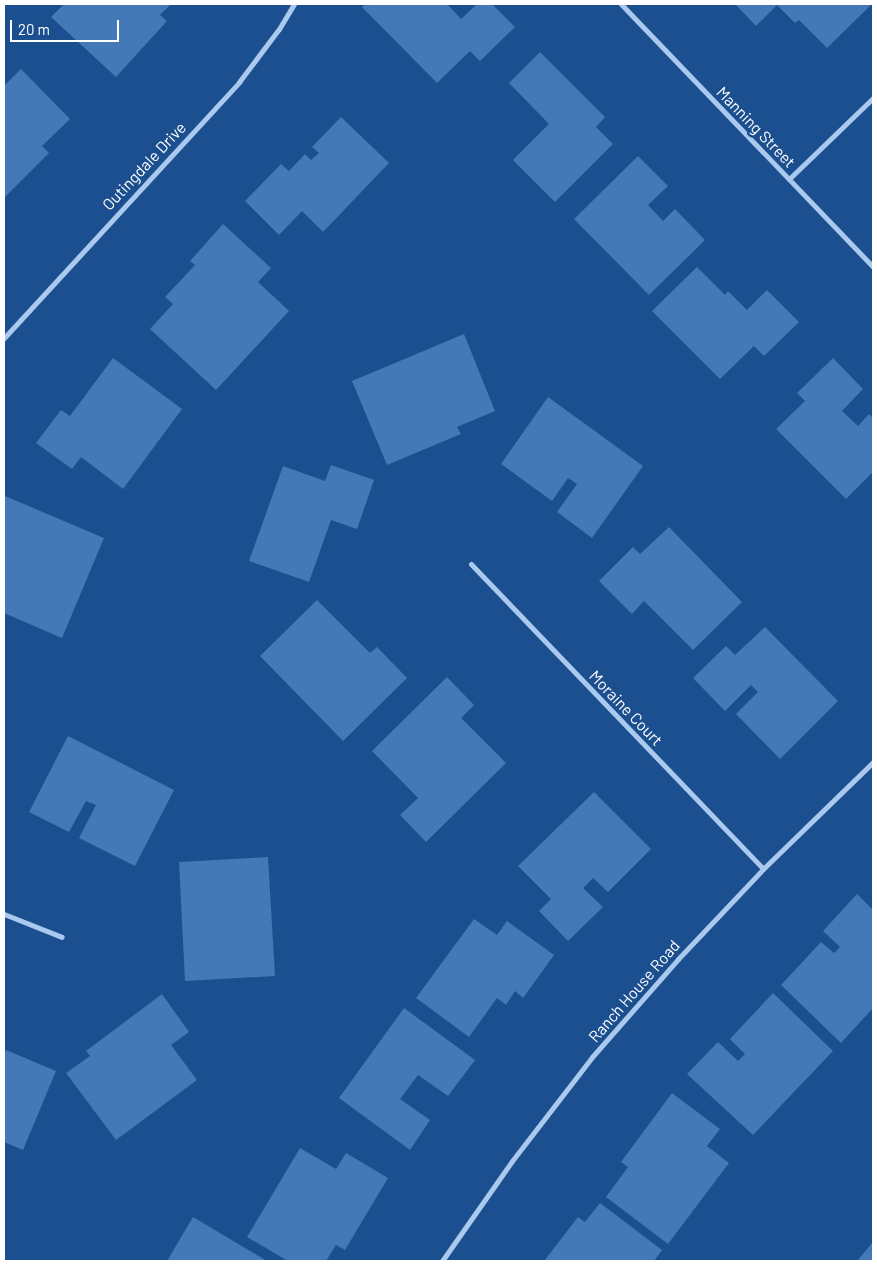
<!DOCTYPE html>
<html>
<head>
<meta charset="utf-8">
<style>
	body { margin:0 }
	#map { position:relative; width:877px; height:1265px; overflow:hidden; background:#1b4f8f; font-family:Barlow,sans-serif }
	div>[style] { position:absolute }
	.building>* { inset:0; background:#4478b7 }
	.street>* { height:5px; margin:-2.5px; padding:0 2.5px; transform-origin:2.5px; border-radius:2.5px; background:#a9c9ee }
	span { translate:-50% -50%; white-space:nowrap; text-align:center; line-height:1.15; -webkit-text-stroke:5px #1b4f8f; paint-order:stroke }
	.street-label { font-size:16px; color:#fff }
	.frame { position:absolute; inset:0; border:5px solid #fff; pointer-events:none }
	.scale { position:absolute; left:10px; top:20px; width:109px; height:22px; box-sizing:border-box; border:2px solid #fff; border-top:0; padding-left:6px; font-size:15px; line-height:18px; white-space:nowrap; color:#fff; -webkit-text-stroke:4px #1b4f8f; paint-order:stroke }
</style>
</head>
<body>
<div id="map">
	<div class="building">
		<div style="clip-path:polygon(64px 4px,171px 4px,160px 15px,167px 21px,116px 77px,51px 17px)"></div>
		<div style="clip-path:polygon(366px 4px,447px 4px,461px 19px,477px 4px,492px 4px,515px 27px,480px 61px,470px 51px,437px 83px,362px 7px)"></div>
		<div style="clip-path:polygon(735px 4px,870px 4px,871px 5px,827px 48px,799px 20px,795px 23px,777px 5px,756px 26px)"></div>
		<div style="clip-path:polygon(540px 52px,605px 117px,596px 127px,613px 144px,555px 202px,513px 160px,549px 124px,509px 83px)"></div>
		<div style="clip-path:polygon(21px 69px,70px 119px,42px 146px,49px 153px,4px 198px,4px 86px)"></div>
		<div style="clip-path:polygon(341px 117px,389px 163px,323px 232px,302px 211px,279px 235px,245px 201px,281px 164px,289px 171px,305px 154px,311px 160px,319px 153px,312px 147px)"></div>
		<div style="clip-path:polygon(638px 156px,668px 186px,648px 205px,663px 221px,675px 209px,705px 240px,649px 295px,574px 219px)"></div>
		<div style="clip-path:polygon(223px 224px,271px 268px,258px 282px,289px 311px,216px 390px,150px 329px,173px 304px,165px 297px,195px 265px,190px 261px)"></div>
		<div style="clip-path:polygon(697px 267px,725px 295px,728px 291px,747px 310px,767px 290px,799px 322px,764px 356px,754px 346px,720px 379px,652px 311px)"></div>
		<div style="clip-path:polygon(464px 334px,495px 411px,457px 427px,461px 434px,387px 465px,352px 381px)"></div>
		<div style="clip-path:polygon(113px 358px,182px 409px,123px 489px,81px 457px,72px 469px,36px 443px,61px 410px,70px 416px)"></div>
		<div style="clip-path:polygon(833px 358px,863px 389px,842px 411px,858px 426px,869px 414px,873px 418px,873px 472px,846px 499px,776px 429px,805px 401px,797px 393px)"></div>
		<div style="clip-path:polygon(548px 397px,643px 466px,592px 538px,557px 512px,577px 484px,568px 478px,552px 501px,501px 464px)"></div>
		<div style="clip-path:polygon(331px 465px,374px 480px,357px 529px,331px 520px,309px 582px,249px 561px,283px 466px,325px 481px)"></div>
		<div style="clip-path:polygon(5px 496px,104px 538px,62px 638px,4px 613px)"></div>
		<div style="clip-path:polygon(669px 527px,742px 602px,693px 650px,644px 601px,632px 614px,599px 581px,633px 547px,640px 554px)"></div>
		<div style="clip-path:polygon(317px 600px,370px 653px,377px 647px,407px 678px,343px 741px,260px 656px)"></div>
		<div style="clip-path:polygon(765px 627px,838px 701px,780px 759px,736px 714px,758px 692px,751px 685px,725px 711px,693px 678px,726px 646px,735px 655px)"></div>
		<div style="clip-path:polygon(447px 677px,474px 705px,461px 718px,506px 763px,426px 842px,400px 815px,418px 798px,372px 751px)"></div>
		<div style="clip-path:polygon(68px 736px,174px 790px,135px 866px,79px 838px,96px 805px,86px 801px,69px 832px,29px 812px)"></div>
		<div style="clip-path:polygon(594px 792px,651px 849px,608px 892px,593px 878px,583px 888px,603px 907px,568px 941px,539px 911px,551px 899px,518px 866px)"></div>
		<div style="clip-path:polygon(268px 857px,275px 976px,185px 981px,179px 862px)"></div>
		<div style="clip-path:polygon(857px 894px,873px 910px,873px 1008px,841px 1043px,781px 985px,821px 942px,834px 953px,840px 947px,823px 931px)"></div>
		<div style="clip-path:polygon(474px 919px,497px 935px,507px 921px,554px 955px,523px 998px,515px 991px,506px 1005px,497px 998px,469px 1037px,416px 998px)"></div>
		<div style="clip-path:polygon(773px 993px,833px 1051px,753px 1135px,687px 1074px,718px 1042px,738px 1061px,745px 1054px,730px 1039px)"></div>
		<div style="clip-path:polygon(162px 994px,189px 1032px,171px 1045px,197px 1080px,116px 1140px,66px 1073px,90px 1056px,86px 1051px)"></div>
		<div style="clip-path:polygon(404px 1008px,475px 1060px,448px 1096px,418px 1075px,400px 1099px,430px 1120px,410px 1150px,339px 1098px)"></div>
		<div style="clip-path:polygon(6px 1050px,56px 1071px,23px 1150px,4px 1142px,4px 1055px)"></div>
		<div style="clip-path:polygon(672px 1093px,720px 1129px,707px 1146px,729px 1163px,668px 1244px,606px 1197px,628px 1167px,621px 1162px)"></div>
		<div style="clip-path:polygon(300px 1148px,336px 1169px,346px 1153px,388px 1178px,345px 1250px,336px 1245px,326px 1261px,288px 1261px,247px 1237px)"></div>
		<div style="clip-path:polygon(600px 1203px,662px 1250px,654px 1261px,544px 1261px,578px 1217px,585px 1222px)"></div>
		<div style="clip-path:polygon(193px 1217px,267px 1261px,167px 1261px)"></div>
		<div style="clip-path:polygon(873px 1242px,873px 1261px,857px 1261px)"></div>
	</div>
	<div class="street">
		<div style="left:621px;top:4px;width:364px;rotate:46.2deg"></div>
		<div style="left:789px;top:179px;width:117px;rotate:-44deg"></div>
		<div style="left:4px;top:338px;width:348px;rotate:-47.4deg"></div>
		<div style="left:239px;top:82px;width:66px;rotate:-53deg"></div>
		<div style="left:279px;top:29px;width:29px;rotate:-59deg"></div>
		<div style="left:471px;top:564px;width:422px;rotate:46.2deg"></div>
		<div style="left:4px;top:914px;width:62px;rotate:21.6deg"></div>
		<div style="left:442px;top:1261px;width:122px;rotate:-55deg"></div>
		<div style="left:512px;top:1161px;width:131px;rotate:-52.4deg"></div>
		<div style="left:592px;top:1057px;width:130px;rotate:-48.7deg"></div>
		<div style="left:678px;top:959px;width:124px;rotate:-46.6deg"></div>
		<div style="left:763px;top:869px;width:153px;rotate:-44.2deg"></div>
	</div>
	<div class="street-label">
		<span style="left:756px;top:127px;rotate:46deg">Manning Street</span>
		<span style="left:144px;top:166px;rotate:-47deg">Outingdale Drive</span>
		<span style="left:626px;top:708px;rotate:46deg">Moraine Court</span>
		<span style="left:634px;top:991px;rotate:-49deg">Ranch House Road</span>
	</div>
	<div class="frame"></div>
	<div class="scale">20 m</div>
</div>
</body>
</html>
